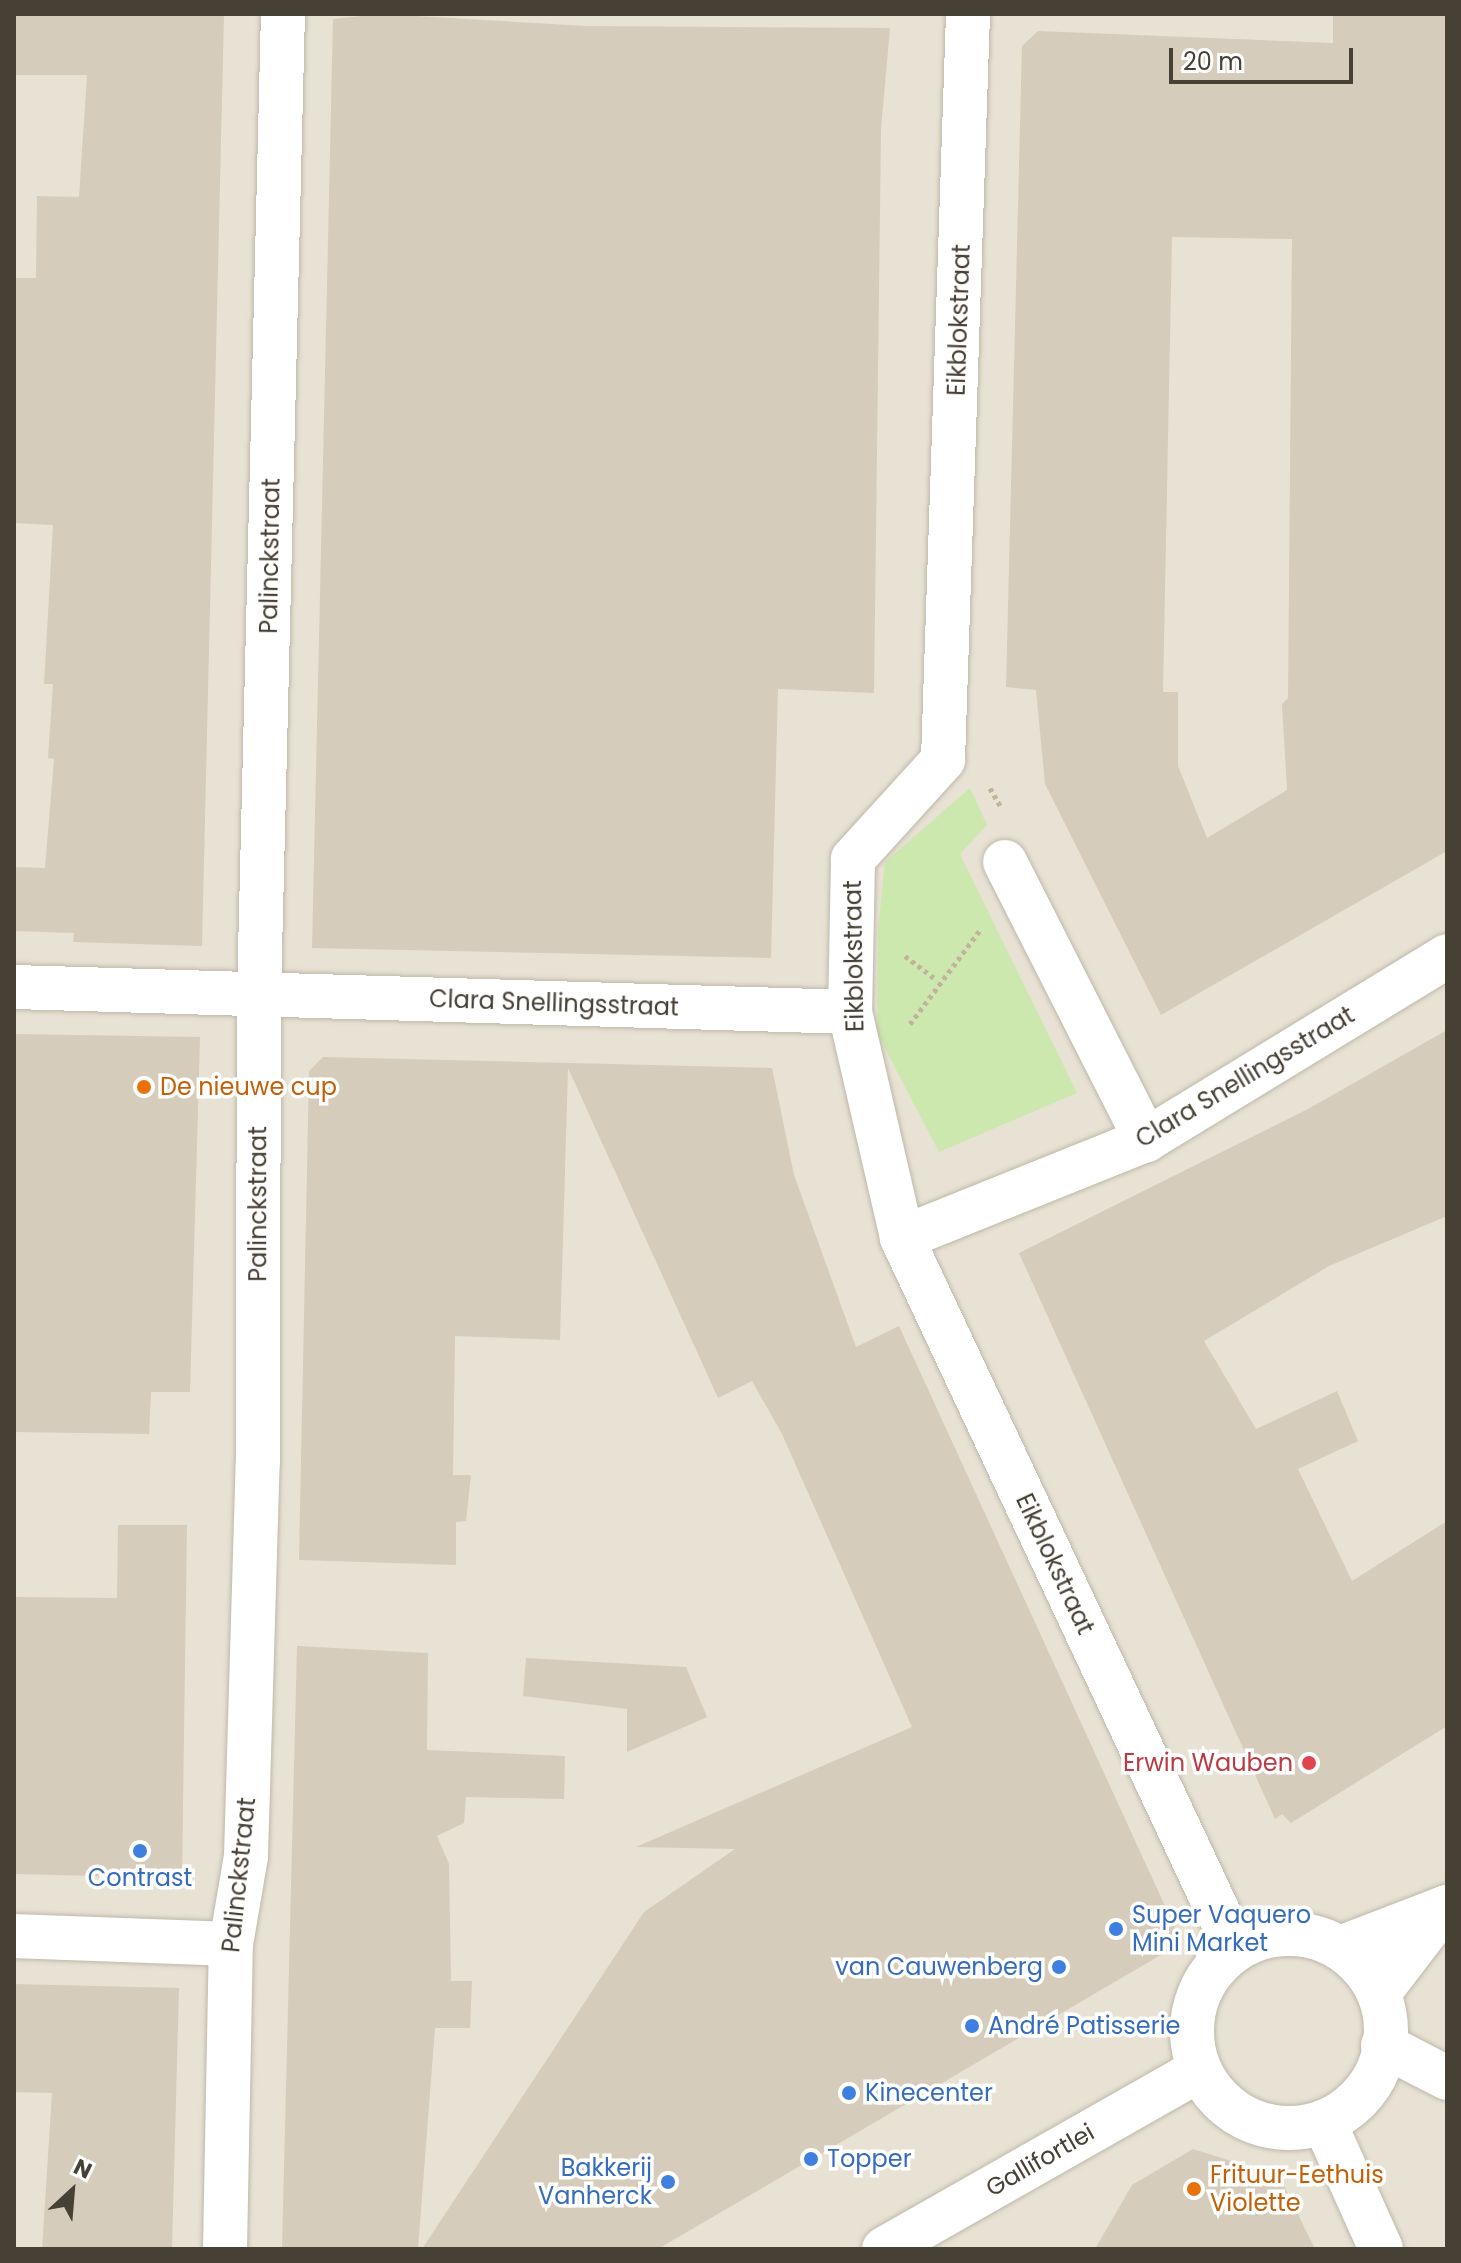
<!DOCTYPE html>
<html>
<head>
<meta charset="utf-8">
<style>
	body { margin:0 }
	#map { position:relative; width:1461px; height:2263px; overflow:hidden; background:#f3f0e6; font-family:Poppins,sans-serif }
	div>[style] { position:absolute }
	.residential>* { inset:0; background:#e7e2d4 }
	.green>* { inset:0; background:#cce8ae }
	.building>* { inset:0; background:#d5ccbb }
	.path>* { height:5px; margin-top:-2.5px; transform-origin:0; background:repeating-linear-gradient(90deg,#c1b49a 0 4px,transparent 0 8px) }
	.roads { filter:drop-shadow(0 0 2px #bfb8a9) drop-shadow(0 0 2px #bfb8a9) }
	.street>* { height:44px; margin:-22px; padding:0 22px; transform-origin:22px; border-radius:22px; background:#fff }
	.street>.ring { margin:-22px; padding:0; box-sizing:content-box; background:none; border:44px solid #fff; border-radius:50% }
	.dots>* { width:22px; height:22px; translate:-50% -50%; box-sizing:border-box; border:4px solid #fff; border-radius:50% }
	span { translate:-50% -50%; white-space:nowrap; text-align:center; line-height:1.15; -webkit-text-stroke:7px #fff; paint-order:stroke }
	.street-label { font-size:24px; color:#464035 }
	.food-label { font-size:24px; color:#c56008 }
	.left { translate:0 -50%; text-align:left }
	.health-label { font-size:24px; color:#be3a42 }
	.right { translate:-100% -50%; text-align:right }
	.shop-label { font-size:24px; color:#366cbe }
	.frame { position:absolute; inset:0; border:16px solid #464035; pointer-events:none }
	.north { position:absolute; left:32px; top:2151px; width:80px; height:80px; -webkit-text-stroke:6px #fff; paint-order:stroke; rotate:26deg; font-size:22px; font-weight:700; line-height:32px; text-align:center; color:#464035 }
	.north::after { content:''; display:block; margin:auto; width:28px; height:36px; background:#464035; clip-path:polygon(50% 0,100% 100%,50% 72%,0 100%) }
	.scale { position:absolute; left:1169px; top:48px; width:184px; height:36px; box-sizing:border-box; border:4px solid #464035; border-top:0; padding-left:10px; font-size:24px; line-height:28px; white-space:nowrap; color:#464035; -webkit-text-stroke:6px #fff; paint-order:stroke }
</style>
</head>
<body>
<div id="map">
	<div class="residential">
		<div style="clip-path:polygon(14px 14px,1447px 14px,1447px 2249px,14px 2249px)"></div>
	</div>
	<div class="green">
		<div style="clip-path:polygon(970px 788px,987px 825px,960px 854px,1077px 1093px,939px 1152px,877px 1033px,878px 930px,885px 862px)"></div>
	</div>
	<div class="building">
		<div style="clip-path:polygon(14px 14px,224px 14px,202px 946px,73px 942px,74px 933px,14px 931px,14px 867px,45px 868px,54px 759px,48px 758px,53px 684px,44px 684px,53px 525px,14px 523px,14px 278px,36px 278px,37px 196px,79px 197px,87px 75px,14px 75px)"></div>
		<div style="clip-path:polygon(381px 14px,586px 26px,890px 28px,881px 129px,874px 693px,778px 689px,771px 958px,312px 948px,333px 19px)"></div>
		<div style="clip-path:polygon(evenodd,1333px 14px,1447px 14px,1447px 851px,1161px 1015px,1045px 784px,1036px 690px,1006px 687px,1022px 46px,1038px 31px,1333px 43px,1333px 14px,1172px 237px,1292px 239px,1288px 698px,1282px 704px,1287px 790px,1207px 838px,1178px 766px,1178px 692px,1163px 692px,1172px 237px)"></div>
		<div style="clip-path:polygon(1447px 1030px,1447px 1216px,1329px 1266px,1204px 1341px,1256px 1429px,1337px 1391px,1358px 1441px,1298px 1469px,1352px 1581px,1447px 1521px,1447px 1726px,1291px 1823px,1282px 1814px,1275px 1819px,1019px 1253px,1308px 1109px)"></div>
		<div style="clip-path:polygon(14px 1034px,200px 1037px,190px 1392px,151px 1392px,149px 1434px,14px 1432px)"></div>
		<div style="clip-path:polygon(323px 1057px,772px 1068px,794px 1175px,856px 1347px,899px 1326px,1176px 1930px,1171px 1949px,658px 2249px,422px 2249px,644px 1912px,735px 1849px,636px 1847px,912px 1727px,782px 1434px,752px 1381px,718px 1398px,568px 1068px,560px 1340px,455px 1336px,453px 1475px,471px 1475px,466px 1521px,456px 1522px,456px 1565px,299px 1560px,309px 1071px)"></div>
		<div style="clip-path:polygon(118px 1525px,187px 1525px,182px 1878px,14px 1874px,14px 1597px,117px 1598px)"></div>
		<div style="clip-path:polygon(297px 1646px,428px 1653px,427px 1750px,565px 1756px,564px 1799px,466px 1797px,464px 1823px,437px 1836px,449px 1864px,451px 1981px,472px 1981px,470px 2028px,435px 2028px,418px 2249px,282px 2249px)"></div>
		<div style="clip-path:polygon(526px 1658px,686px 1667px,707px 1717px,627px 1752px,627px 1709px,523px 1696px)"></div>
		<div style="clip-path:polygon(14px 1984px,179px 1988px,172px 2249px,42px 2249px,52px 2093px,14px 2092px)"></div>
		<div style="clip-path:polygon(1193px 2149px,1279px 2176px,1315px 2249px,1095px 2249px,1132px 2185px)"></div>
	</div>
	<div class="path">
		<div style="left:990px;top:788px;width:22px;rotate:60deg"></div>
		<div style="left:905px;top:956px;width:40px;rotate:37deg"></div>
		<div style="left:910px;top:1024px;width:117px;rotate:-53.3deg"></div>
	</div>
	<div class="roads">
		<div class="street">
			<div style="left:968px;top:14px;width:746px;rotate:91.92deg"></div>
			<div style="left:943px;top:760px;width:134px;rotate:132.3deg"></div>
			<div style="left:853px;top:859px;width:153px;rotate:91.1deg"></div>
			<div style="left:850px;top:1012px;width:232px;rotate:77deg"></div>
			<div style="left:902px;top:1238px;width:786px;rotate:64.87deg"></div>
			<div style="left:1005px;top:862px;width:312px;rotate:63.1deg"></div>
			<div style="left:14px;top:987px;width:836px;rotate:1.71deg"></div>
			<div style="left:902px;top:1238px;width:263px;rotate:-21.9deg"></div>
			<div style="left:1146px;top:1140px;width:353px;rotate:-31.4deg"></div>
			<div class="ring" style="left:1192px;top:1934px;width:150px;height:150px"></div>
			<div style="left:14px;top:1936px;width:217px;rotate:2.1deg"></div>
			<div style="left:1340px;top:1948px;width:115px;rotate:-21deg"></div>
			<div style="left:1379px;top:1993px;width:107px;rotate:-52.6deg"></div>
			<div style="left:1383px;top:2045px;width:72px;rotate:27.3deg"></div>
			<div style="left:1324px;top:2122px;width:139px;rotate:65.8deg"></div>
			<div style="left:225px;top:2249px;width:305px;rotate:-88.9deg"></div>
			<div style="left:231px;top:1944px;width:89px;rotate:-80.3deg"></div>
			<div style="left:246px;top:1856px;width:393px;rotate:-88.3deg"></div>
			<div style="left:258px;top:1463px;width:469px;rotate:-89.9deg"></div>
			<div style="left:259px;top:994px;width:980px;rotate:-88.6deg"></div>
			<div style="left:884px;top:2249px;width:360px;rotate:-29.6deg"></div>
		</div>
	</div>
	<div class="dots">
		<div style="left:144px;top:1087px;background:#e8710a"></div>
		<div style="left:1309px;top:1763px;background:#e0444e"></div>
		<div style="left:140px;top:1851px;background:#3f7fe0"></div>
		<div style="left:1116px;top:1929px;background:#3f7fe0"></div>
		<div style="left:1059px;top:1967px;background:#3f7fe0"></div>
		<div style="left:972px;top:2026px;background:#3f7fe0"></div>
		<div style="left:849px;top:2093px;background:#3f7fe0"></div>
		<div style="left:811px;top:2159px;background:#3f7fe0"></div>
		<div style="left:668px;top:2182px;background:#3f7fe0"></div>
		<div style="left:1194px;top:2189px;background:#e8710a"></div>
	</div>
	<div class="street-label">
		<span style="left:959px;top:320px;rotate:-88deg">Eikblokstraat</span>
		<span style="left:270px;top:556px;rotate:-89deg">Palinckstraat</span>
		<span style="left:854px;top:956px;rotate:-91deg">Eikblokstraat</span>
		<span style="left:554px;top:1003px;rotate:2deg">Clara Snellingsstraat</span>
		<span style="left:1245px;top:1077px;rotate:-31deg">Clara Snellingsstraat</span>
		<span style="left:258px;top:1204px;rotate:-90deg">Palinckstraat</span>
		<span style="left:1055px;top:1564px;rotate:65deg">Eikblokstraat</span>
		<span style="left:239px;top:1875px;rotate:-84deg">Palinckstraat</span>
		<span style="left:1040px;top:2160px;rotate:-30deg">Gallifortlei</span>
	</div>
	<div class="food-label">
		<span class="left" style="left:160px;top:1087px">De nieuwe cup</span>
		<span class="left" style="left:1210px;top:2189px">Frituur-Eethuis<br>Violette</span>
	</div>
	<div class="health-label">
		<span class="right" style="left:1293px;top:1763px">Erwin Wauben</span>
	</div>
	<div class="shop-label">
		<span style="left:140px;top:1878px">Contrast</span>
		<span class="left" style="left:1132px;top:1929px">Super Vaquero<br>Mini Market</span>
		<span class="right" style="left:1043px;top:1967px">van Cauwenberg</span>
		<span class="left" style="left:988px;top:2026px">André Patisserie</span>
		<span class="left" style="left:865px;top:2093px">Kinecenter</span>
		<span class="left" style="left:827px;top:2159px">Topper</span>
		<span class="right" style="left:652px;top:2182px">Bakkerij<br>Vanherck</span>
	</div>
	<div class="frame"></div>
	<div class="north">N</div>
	<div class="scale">20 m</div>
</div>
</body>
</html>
